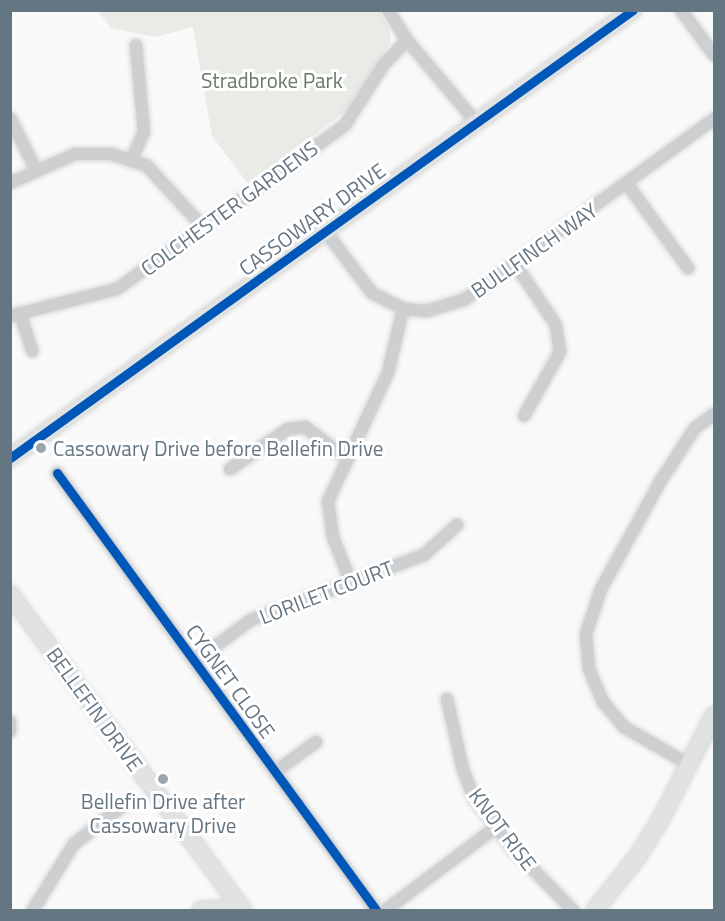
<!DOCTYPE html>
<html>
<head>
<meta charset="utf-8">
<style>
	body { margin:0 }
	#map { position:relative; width:725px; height:921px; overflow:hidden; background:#f9f9f9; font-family:"Titillium Web",sans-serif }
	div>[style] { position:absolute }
	.green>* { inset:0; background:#e8ebe6 }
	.roads { filter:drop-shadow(0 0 2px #d5d6d7) drop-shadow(0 0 2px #d5d6d7) }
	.street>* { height:12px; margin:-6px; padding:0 6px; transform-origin:6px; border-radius:6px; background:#cecfd0 }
	.secondary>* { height:16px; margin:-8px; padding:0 8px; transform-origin:8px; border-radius:8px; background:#e1e2e2 }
	.cycleway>* { height:9px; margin:-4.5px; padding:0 4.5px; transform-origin:4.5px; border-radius:4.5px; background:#0057b8 }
	.dots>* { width:16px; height:16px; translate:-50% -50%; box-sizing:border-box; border:3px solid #fff; border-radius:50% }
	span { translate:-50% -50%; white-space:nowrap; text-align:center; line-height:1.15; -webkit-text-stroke:6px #fff; paint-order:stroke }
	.park-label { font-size:21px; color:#687a64 }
	.street-label { font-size:21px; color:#657683 }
	.poi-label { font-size:21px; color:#657683 }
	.left { translate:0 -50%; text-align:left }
	.frame { position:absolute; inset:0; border:12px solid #657683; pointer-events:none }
</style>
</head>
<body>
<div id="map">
	<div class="green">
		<div style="clip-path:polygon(98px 11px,379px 11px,390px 30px,390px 43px,343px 113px,248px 184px,212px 136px,193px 27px,155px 37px,111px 28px)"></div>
	</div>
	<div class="roads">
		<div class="street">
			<div style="left:388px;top:10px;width:36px;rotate:58deg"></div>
			<div style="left:407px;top:40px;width:106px;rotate:50deg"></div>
			<div style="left:681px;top:10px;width:56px;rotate:53.7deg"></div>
			<div style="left:10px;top:118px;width:58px;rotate:63.4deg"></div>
			<div style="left:131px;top:161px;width:32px;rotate:-66deg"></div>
			<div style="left:144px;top:132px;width:87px;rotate:-95.3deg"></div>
			<div style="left:10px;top:183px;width:71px;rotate:-24deg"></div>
			<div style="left:75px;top:154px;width:36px"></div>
			<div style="left:111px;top:154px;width:38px;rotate:18deg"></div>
			<div style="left:147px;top:166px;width:83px;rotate:47.4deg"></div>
			<div style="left:627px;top:184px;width:104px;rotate:54deg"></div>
			<div style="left:326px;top:232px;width:76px;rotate:53deg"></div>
			<div style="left:372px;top:293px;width:35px;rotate:27deg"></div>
			<div style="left:403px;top:309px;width:24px;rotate:5deg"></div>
			<div style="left:427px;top:311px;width:39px;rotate:-17deg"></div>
			<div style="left:464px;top:300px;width:309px;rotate:-35.9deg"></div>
			<div style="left:515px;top:264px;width:73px;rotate:56.1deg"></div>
			<div style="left:556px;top:325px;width:27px;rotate:82deg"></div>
			<div style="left:560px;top:352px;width:73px;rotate:119.4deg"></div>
			<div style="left:20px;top:313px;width:40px;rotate:72deg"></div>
			<div style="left:10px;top:316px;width:110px;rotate:-14.2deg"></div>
			<div style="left:117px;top:289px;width:281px;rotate:-35.7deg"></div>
			<div style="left:345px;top:125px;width:72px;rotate:-57.4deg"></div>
			<div style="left:384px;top:64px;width:33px;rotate:-46deg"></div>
			<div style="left:230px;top:469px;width:70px;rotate:-34.6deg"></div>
			<div style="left:288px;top:429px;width:17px;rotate:-7deg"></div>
			<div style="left:305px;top:427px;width:50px;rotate:36.9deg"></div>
			<div style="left:57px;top:473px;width:541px;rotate:53.87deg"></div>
			<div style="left:351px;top:583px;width:49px;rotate:-111.4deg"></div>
			<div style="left:333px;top:537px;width:36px;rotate:-98deg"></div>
			<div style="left:328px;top:501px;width:141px;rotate:-64.9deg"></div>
			<div style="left:388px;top:373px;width:66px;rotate:-76.8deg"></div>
			<div style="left:195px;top:661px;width:69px;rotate:-36.2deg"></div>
			<div style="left:251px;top:620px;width:185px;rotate:-20.6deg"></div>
			<div style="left:424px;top:555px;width:45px;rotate:-42.3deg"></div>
			<div style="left:447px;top:699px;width:73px;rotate:77.3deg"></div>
			<div style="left:463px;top:770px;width:31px;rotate:68deg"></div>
			<div style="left:475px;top:799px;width:63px;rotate:52.8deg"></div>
			<div style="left:513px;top:849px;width:86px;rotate:45.5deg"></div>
			<div style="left:10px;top:722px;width:9px;rotate:90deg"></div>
			<div style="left:690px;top:765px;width:76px;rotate:-150.1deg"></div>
			<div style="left:624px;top:727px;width:33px;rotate:-130deg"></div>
			<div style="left:603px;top:702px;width:36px;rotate:-113deg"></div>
			<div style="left:589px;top:669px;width:35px;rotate:-95deg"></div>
			<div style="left:586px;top:634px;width:47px;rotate:-71.6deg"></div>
			<div style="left:601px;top:589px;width:122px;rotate:-61.1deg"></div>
			<div style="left:660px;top:482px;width:64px;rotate:-57.1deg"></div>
			<div style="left:695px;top:428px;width:24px;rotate:-36deg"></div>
			<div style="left:275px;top:772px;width:51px;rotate:-36.2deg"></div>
			<div style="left:33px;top:910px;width:78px;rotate:-58.2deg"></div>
			<div style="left:74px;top:844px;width:65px;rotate:-38.1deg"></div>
			<div style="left:386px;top:910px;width:138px;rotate:-37deg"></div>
		</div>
		<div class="secondary">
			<div style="left:10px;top:458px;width:767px;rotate:-35.72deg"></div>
			<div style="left:10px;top:594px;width:393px;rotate:53.6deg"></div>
			<div style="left:201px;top:910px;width:40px;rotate:-2.9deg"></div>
			<div style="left:595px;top:910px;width:69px;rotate:-51.5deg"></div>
			<div style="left:638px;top:856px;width:46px;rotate:-58.4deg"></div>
			<div style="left:662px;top:817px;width:114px;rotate:-63deg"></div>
		</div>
	</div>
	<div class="cycleway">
		<div style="left:10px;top:458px;width:767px;rotate:-35.72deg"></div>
		<div style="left:57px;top:473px;width:541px;rotate:53.87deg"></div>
	</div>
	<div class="dots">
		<div style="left:41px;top:448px;background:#99a4ac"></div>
		<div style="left:163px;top:779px;background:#99a4ac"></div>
	</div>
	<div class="park-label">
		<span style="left:272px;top:80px">Stradbroke Park</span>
	</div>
	<div class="street-label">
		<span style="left:229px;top:208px;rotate:-36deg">COLCHESTER GARDENS</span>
		<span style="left:312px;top:219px;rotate:-36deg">CASSOWARY DRIVE</span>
		<span style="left:534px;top:250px;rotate:-35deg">BULLFINCH WAY</span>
		<span style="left:326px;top:592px;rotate:-21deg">LORILET COURT</span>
		<span style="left:231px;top:681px;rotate:54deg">CYGNET CLOSE</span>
		<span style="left:95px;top:709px;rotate:54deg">BELLEFIN DRIVE</span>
		<span style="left:503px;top:829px;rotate:53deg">KNOT RISE</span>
	</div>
	<div class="poi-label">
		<span class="left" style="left:53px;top:448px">Cassowary Drive before Bellefin Drive</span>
		<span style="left:163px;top:813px">Bellefin Drive after<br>Cassowary Drive</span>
	</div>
	<div class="frame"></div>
</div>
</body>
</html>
